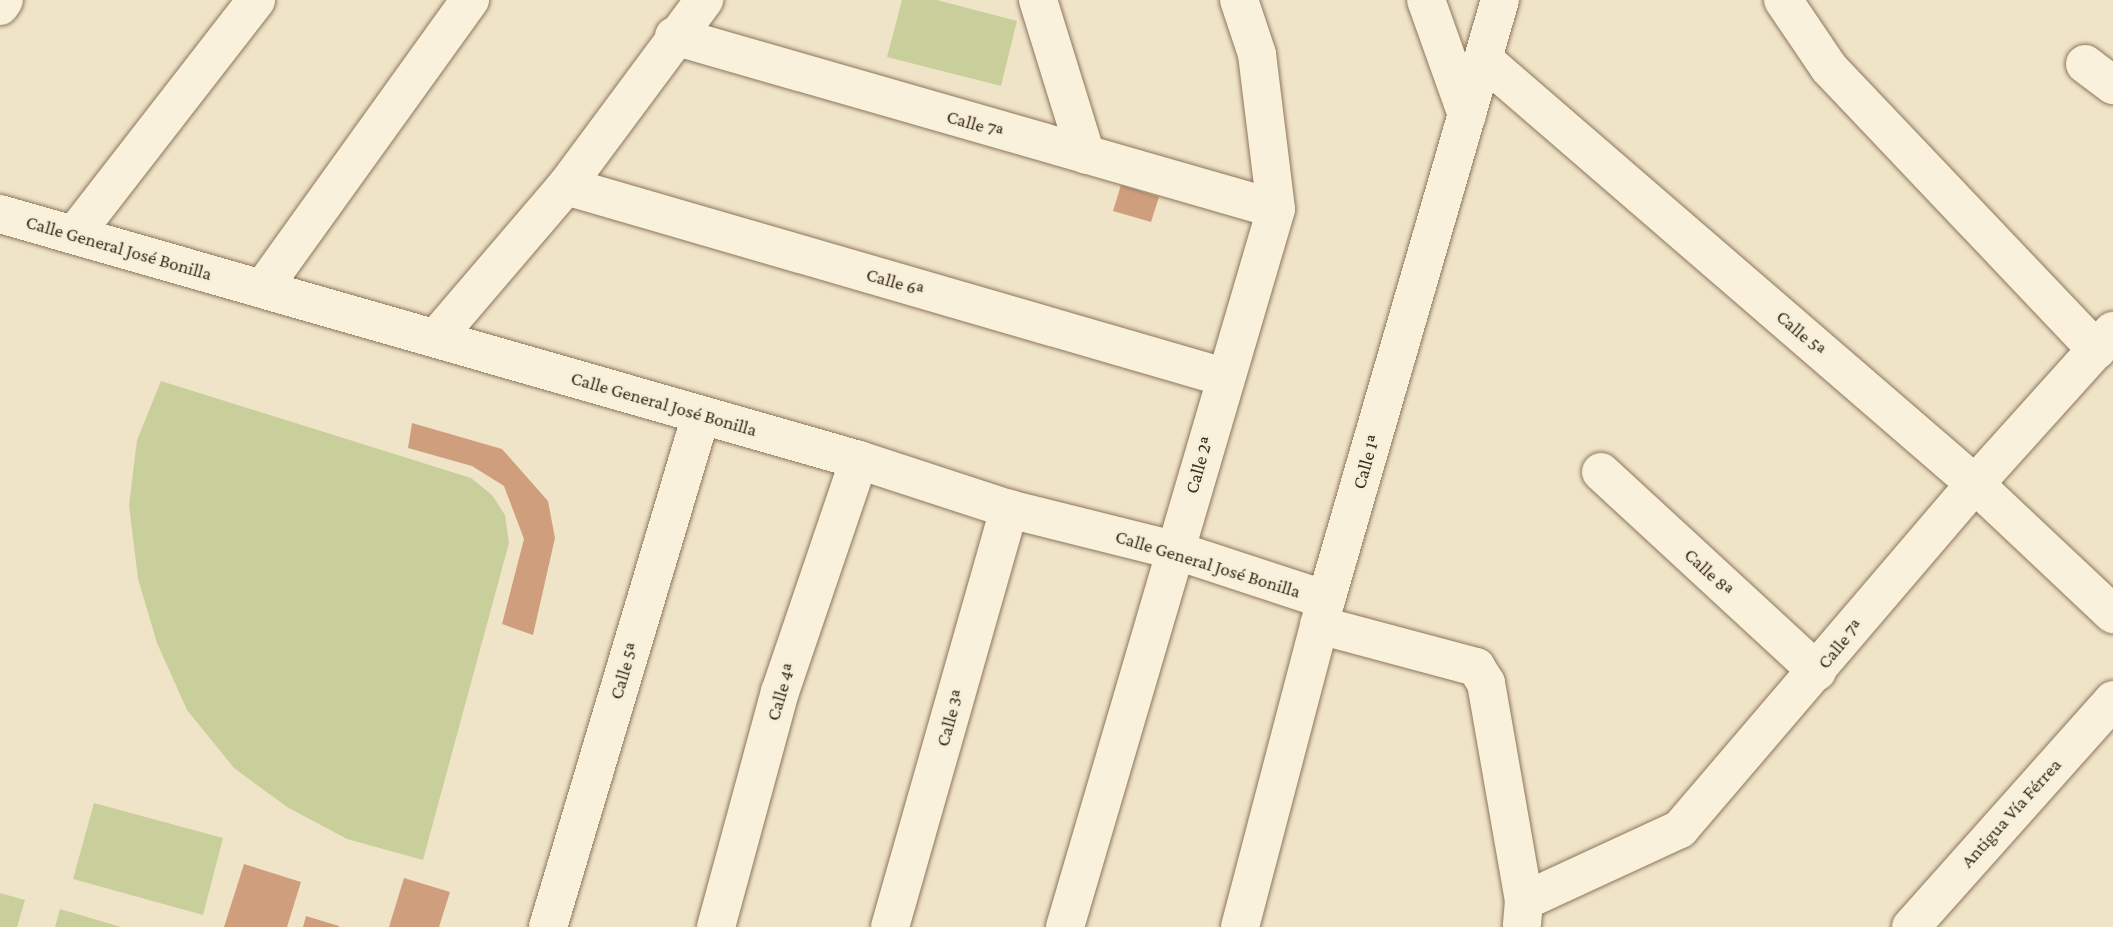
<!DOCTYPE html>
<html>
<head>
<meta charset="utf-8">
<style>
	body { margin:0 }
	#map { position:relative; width:2113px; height:927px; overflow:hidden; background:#f0e4c8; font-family:"Crimson Pro",serif }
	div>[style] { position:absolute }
	.green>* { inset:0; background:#c9cf9b }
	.building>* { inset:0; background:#cf9f7d }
	.roads { filter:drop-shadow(0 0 2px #8d765c) drop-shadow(0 0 2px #8d765c) }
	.minor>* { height:38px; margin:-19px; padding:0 19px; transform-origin:19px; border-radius:19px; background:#faf1dc }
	span { translate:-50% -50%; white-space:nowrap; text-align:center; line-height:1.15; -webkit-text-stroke:5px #f7eed8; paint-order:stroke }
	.street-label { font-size:19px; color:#3d2e20 }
</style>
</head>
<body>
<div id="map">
	<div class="green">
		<div style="clip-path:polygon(902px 0,937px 0,1017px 21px,1001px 86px,887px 57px)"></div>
		<div style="clip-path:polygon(161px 381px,471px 478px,492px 495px,505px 515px,509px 543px,423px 860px,347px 839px,287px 807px,234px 768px,187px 710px,157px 643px,138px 579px,129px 505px,137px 440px)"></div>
		<div style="clip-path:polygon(94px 803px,223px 838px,203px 915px,73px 879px)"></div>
		<div style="clip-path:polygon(0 893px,25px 900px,17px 927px,0 927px)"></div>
		<div style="clip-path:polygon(60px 909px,121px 927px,55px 927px)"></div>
	</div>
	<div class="building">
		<div style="clip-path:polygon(1121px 185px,1159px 197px,1151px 222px,1113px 211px)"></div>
		<div style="clip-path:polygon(412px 423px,502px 449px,548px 501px,555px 538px,533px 635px,502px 624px,524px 539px,504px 486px,472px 466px,408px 448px)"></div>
		<div style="clip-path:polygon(244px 864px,301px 882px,287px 927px,224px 927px)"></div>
		<div style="clip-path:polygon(404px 878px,450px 892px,439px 927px,389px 927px)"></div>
		<div style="clip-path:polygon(306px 916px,339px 926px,339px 927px,303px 927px)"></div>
	</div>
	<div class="roads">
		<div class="minor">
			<div style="left:1038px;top:0;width:162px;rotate:72.8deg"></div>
			<div style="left:1426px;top:0;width:122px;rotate:70.4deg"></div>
			<div style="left:1783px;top:0;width:82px;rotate:55.9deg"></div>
			<div style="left:1829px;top:68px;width:389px;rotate:46.5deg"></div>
			<div style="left:0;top:6px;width:7px;rotate:-56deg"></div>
			<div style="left:674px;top:36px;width:626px;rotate:16.03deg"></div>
			<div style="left:1483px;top:59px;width:650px;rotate:40.82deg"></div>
			<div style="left:1975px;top:484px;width:190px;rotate:43.3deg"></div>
			<div style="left:2085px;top:64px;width:35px;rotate:37deg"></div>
			<div style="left:566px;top:186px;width:685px;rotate:16.19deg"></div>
			<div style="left:0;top:214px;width:894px;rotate:15.98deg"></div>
			<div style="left:859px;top:460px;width:158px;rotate:18.1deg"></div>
			<div style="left:1009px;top:509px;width:170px;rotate:14deg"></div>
			<div style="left:1174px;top:550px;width:160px;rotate:18.2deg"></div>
			<div style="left:74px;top:235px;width:297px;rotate:-52.2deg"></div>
			<div style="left:263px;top:288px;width:355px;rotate:-54.3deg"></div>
			<div style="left:436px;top:338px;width:200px;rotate:-49.5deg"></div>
			<div style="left:566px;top:186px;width:232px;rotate:-53.4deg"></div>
			<div style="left:1601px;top:472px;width:294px;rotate:42.7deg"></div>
			<div style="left:1319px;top:625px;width:163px;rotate:15deg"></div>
			<div style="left:1476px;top:667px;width:19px;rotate:58deg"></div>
			<div style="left:1486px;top:683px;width:221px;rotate:80.1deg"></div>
			<div style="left:1524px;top:901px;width:24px;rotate:95deg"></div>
			<div style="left:1524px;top:901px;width:172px;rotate:-24.8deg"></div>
			<div style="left:1680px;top:829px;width:454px;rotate:-49.5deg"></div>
			<div style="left:1975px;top:484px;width:206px;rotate:-48deg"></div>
			<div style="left:548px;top:927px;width:534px;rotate:-73.36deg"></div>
			<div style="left:716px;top:927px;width:244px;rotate:-74.8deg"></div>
			<div style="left:780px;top:692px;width:245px;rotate:-71.2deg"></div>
			<div style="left:890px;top:927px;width:435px;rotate:-74.1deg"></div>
			<div style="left:1065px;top:927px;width:748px;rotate:-73.62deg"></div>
			<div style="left:1276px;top:209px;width:156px;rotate:-97deg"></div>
			<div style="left:1257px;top:54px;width:57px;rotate:-108.4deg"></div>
			<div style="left:1240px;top:927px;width:338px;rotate:-75.3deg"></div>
			<div style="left:1326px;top:600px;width:625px;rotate:-73.83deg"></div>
			<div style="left:1911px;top:927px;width:304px;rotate:-48.3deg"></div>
		</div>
	</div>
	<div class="street-label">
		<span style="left:975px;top:124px;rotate:16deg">Calle 7ª</span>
		<span style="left:119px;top:248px;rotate:16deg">Calle General José Bonilla</span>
		<span style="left:895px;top:282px;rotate:16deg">Calle 6ª</span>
		<span style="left:1801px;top:333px;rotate:41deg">Calle 5ª</span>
		<span style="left:664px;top:404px;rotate:16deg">Calle General José Bonilla</span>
		<span style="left:1366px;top:462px;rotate:-74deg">Calle 1ª</span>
		<span style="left:1199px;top:465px;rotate:-74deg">Calle 2ª</span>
		<span style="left:1208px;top:564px;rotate:17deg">Calle General José Bonilla</span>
		<span style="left:1709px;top:572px;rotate:43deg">Calle 8ª</span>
		<span style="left:1840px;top:644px;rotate:-50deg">Calle 7ª</span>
		<span style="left:624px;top:671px;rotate:-73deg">Calle 5ª</span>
		<span style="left:781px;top:692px;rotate:-73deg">Calle 4ª</span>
		<span style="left:950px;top:718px;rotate:-74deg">Calle 3ª</span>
		<span style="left:2011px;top:813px;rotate:-48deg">Antigua Vía Férrea</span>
	</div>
</div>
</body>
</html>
